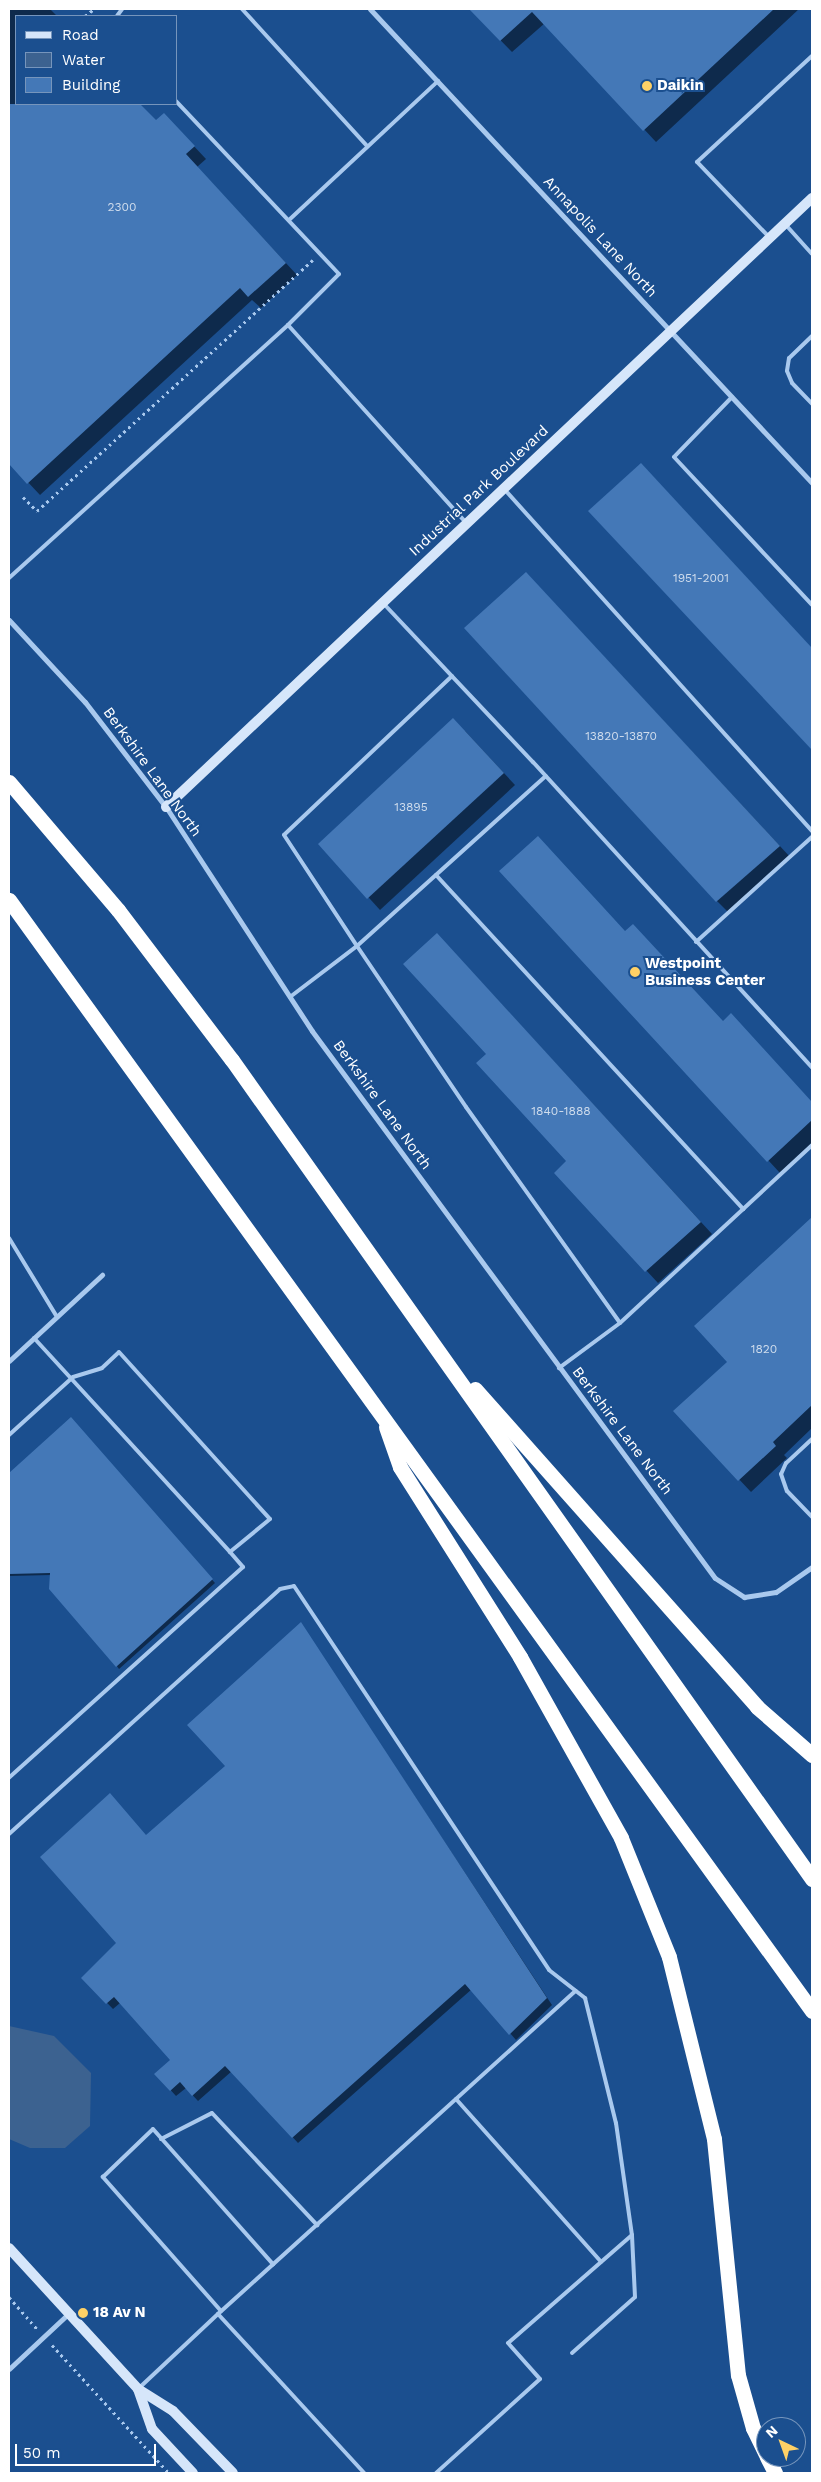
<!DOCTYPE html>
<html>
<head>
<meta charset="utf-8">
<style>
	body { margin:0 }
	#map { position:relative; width:821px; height:2482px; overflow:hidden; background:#1b4f8f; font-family:"Work Sans",sans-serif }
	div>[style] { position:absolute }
	.water>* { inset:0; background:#3c6290 }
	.shadow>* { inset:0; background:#0007 }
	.building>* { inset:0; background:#4478b7 }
	.path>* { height:3px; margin-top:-1.5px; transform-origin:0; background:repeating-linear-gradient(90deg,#a9c9ee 0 2.5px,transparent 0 6.5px) }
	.lane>* { height:4px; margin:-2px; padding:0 2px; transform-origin:2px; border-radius:2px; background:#a9c9ee }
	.street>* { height:5px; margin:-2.5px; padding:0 2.5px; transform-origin:2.5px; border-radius:2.5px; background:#a9c9ee }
	.secondary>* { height:10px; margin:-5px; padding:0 5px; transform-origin:5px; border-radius:5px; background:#d6e6fa }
	.highway>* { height:15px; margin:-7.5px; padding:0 7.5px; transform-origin:7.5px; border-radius:7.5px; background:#fff }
	.dots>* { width:14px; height:14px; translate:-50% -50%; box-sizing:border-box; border:2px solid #1b4f8f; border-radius:50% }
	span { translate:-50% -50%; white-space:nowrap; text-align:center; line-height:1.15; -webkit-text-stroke:4px #1b4f8f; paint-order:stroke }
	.number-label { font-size:12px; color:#d0dded }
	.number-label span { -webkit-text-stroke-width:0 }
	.poi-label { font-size:15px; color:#fff; font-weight:700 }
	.left { translate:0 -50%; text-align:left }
	.street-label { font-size:15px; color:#fff }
	.frame { position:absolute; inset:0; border:10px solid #fff; pointer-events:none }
	.legend { position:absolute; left:15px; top:15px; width:162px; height:90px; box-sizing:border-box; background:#1b4f8f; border:1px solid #7695bc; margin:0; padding:6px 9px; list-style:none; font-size:15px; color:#fff }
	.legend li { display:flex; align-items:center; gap:10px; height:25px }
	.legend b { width:25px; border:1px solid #7695bc }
	.north { position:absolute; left:756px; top:2417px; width:50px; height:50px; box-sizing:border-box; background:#1b4f8f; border:1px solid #7695bc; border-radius:50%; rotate:318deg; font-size:14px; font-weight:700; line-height:20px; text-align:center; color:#fff }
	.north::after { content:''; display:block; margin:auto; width:18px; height:22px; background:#ffd166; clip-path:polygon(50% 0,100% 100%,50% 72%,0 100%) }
	.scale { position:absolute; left:15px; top:2444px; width:141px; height:22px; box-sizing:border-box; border:2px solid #fff; border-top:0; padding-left:6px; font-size:15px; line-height:18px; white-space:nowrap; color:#fff; -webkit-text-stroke:4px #1b4f8f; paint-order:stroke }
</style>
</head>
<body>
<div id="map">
	<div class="water">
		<div style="clip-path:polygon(9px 2026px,54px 2036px,91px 2073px,90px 2126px,65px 2148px,30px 2148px,9px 2139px)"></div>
	</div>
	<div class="shadow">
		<div style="clip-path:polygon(9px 9px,50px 9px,57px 16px,16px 16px,16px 104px,139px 104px,156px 122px,176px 127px,206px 159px,197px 167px,297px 275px,261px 308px,252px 300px,40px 495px,9px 462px)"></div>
		<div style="clip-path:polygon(470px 9px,799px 9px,656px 142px,545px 23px,512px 52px)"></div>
		<div style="clip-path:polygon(653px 477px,812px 649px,812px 749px,590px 511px)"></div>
		<div style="clip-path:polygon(538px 586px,791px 858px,729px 913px,717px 901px)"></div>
		<div style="clip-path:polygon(465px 731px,515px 785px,380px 910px,320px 844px)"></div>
		<div style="clip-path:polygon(501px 871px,626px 933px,723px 1022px,742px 1027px,812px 1103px,812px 1143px,780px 1173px)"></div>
		<div style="clip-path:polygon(449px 947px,712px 1234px,658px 1283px,556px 1173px,568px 1162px,488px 1054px)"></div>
		<div style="clip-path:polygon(812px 1219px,812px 1428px,784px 1455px,787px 1458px,751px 1492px,675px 1411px,729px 1362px,696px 1326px)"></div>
		<div style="clip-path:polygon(71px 1419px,215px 1583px,119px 1669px,51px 1575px,9px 1576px,9px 1475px)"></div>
		<div style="clip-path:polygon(301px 1624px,552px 2005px,516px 2040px,472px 1989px,298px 2143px,232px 2071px,198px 2101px,186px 2088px,176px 2096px,156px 2074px,172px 2060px,120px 2003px,113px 2009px,83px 1978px,118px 1943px,147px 1837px,226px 1766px)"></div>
	</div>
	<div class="building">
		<div style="clip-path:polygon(469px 9px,774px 9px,643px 131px,532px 12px,500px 41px)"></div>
		<div style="clip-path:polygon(9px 104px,140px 104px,156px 120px,164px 113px,195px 146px,186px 154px,286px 263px,248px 297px,240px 288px,27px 484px,9px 464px)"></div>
		<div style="clip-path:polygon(641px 463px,812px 648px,812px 750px,588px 511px)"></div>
		<div style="clip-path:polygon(526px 572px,780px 846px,716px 902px,464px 628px)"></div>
		<div style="clip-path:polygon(453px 718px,504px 773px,367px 899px,318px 844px)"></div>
		<div style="clip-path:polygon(538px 836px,625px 931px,633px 924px,723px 1021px,731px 1013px,812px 1102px,812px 1120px,767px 1162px,499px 871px)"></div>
		<div style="clip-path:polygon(437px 933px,701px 1222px,645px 1272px,554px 1173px,566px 1161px,476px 1063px,486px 1054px,403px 964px)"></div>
		<div style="clip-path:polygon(812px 1217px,812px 1405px,773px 1442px,776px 1446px,738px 1481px,673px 1411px,727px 1362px,694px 1326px)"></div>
		<div style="clip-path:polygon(71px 1417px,213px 1579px,116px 1667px,49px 1589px,50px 1573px,9px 1574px,9px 1473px)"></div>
		<div style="clip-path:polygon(301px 1622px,547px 1998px,509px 2035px,465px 1984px,292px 2138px,225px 2066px,192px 2096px,180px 2082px,170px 2091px,154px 2074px,170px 2060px,114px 1997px,106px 2004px,81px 1978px,116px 1943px,40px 1857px,110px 1793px,146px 1835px,225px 1766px,187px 1725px)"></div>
	</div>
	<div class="path">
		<div style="left:85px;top:16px;width:11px;rotate:-38deg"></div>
		<div style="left:23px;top:497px;width:20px;rotate:45deg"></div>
		<div style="left:37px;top:511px;width:373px;rotate:-42.3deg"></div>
		<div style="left:9px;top:2297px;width:43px;rotate:48.8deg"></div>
		<div style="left:52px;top:2345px;width:173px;rotate:47.6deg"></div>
	</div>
	<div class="lane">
		<div style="left:242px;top:9px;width:185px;rotate:47.6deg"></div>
		<div style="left:117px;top:16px;width:9px;rotate:-54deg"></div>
		<div style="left:289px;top:220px;width:204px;rotate:-43deg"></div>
		<div style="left:785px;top:224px;width:40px;rotate:48deg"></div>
		<div style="left:769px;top:237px;width:104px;rotate:-133.8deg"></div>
		<div style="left:697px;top:162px;width:156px;rotate:-42.7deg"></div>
		<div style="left:288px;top:325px;width:266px;rotate:48deg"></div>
		<div style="left:812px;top:336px;width:32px;rotate:136deg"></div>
		<div style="left:789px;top:358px;width:13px;rotate:99deg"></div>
		<div style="left:787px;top:371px;width:13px;rotate:67deg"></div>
		<div style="left:792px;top:383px;width:29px;rotate:46deg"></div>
		<div style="left:732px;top:397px;width:83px;rotate:134deg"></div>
		<div style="left:674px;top:457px;width:202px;rotate:47deg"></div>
		<div style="left:505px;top:490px;width:459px;rotate:48deg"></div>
		<div style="left:9px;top:578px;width:377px;rotate:-42.2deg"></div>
		<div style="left:288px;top:325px;width:72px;rotate:-45deg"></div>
		<div style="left:339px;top:274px;width:238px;rotate:-133.3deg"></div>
		<div style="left:383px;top:603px;width:219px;rotate:46.7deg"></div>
		<div style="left:533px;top:762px;width:414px;rotate:47.6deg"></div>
		<div style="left:452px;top:676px;width:231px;rotate:136.6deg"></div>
		<div style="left:284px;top:835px;width:133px;rotate:56.7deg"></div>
		<div style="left:357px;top:946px;width:254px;rotate:-42deg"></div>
		<div style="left:436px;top:875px;width:454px;rotate:47.4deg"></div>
		<div style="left:696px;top:942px;width:156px;rotate:-42.2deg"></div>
		<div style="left:290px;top:997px;width:84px;rotate:-37.3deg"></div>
		<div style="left:357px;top:946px;width:194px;rotate:55.9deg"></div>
		<div style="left:466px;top:1107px;width:265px;rotate:54.5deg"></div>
		<div style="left:620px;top:1323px;width:76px;rotate:143.6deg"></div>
		<div style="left:9px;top:1238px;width:92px;rotate:58.7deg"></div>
		<div style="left:620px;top:1323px;width:262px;rotate:-42.8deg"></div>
		<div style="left:34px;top:1338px;width:290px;rotate:47.5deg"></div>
		<div style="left:9px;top:1435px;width:86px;rotate:-42.2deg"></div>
		<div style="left:73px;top:1377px;width:30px;rotate:-17deg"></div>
		<div style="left:102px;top:1368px;width:23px;rotate:-43deg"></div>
		<div style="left:119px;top:1352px;width:225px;rotate:47.9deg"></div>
		<div style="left:270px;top:1519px;width:52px;rotate:140.5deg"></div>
		<div style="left:230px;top:1552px;width:20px;rotate:49deg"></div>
		<div style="left:243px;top:1567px;width:315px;rotate:138deg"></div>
		<div style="left:812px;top:1439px;width:35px;rotate:137deg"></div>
		<div style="left:786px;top:1463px;width:12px;rotate:114deg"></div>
		<div style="left:781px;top:1474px;width:18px;rotate:71deg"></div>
		<div style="left:787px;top:1491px;width:36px;rotate:46deg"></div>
		<div style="left:9px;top:1834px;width:365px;rotate:-42.1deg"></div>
		<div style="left:280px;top:1589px;width:14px;rotate:-12deg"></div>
		<div style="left:294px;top:1586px;width:461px;rotate:56.4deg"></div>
		<div style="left:549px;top:1970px;width:46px;rotate:37.9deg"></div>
		<div style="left:585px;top:1998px;width:129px;rotate:76.1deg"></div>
		<div style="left:616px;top:2123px;width:113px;rotate:81.9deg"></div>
		<div style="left:632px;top:2235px;width:164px;rotate:138.9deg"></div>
		<div style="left:508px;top:2343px;width:48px;rotate:48.4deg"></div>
		<div style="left:540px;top:2379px;width:140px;rotate:137.9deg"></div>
		<div style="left:456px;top:2099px;width:218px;rotate:48.3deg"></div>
		<div style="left:161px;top:2139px;width:57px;rotate:-27deg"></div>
		<div style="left:212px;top:2113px;width:154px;rotate:46.8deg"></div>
		<div style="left:221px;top:2311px;width:179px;rotate:-131.4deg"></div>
		<div style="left:103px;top:2177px;width:69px;rotate:-43.8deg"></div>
		<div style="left:153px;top:2129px;width:181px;rotate:48.4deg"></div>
		<div style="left:218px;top:2314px;width:482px;rotate:-42.1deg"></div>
		<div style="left:572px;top:2353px;width:84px;rotate:-41.6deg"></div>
		<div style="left:635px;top:2297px;width:62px;rotate:-92.8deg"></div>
		<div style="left:138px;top:2389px;width:110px;rotate:-43.2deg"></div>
		<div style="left:218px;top:2314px;width:216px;rotate:47.4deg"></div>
	</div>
	<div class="street">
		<div style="left:370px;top:9px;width:648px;rotate:47deg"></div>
		<div style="left:9px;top:620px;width:112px;rotate:47.2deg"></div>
		<div style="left:85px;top:702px;width:133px;rotate:52.4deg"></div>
		<div style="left:166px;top:807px;width:267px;rotate:56.9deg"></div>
		<div style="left:312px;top:1031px;width:679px;rotate:53.62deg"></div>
		<div style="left:715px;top:1578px;width:35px;rotate:33deg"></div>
		<div style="left:744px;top:1597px;width:32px;rotate:-9deg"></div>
		<div style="left:776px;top:1592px;width:44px;rotate:-34.8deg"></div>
		<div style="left:9px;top:1361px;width:127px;rotate:-42.8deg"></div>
		<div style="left:9px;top:2369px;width:81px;rotate:-43deg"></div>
	</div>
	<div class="secondary">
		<div style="left:166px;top:807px;width:888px;rotate:-43.31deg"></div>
		<div style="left:9px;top:2248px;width:191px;rotate:47.5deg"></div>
		<div style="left:138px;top:2389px;width:41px;rotate:32.2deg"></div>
		<div style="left:173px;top:2411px;width:86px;rotate:45.9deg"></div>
		<div style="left:138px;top:2389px;width:42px;rotate:70.7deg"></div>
		<div style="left:152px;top:2429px;width:60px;rotate:47deg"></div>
	</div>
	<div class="highway">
		<div style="left:9px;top:782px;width:168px;rotate:49.6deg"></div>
		<div style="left:118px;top:910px;width:188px;rotate:52.8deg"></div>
		<div style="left:232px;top:1060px;width:1004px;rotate:54.69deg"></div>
		<div style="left:9px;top:900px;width:1371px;rotate:54.14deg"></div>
		<div style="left:475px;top:1389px;width:425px;rotate:48.4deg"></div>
		<div style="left:757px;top:1707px;width:73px;rotate:41.1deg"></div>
		<div style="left:386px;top:1427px;width:42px;rotate:70.7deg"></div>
		<div style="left:400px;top:1467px;width:225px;rotate:57.7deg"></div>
		<div style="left:520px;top:1657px;width:207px;rotate:60.8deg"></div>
		<div style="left:621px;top:1838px;width:128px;rotate:68deg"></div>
		<div style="left:669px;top:1957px;width:187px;rotate:76.1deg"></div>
		<div style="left:714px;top:2139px;width:237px;rotate:84.2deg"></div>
		<div style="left:738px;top:2375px;width:55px;rotate:74.2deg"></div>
		<div style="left:753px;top:2428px;width:30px;rotate:64deg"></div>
		<div style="left:767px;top:2457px;width:18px;rotate:63deg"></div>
	</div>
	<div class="dots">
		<div style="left:647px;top:86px;background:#ffd166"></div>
		<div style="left:635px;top:972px;background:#ffd166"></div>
		<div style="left:83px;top:2313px;background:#ffd166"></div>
	</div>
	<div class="number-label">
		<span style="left:122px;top:208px">2300</span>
		<span style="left:701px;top:579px">1951-2001</span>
		<span style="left:621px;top:737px">13820-13870</span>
		<span style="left:411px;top:808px">13895</span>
		<span style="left:561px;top:1112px">1840-1888</span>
		<span style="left:764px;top:1350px">1820</span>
	</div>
	<div class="poi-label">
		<span class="left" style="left:657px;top:86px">Daikin</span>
		<span class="left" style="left:645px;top:972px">Westpoint<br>Business Center</span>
		<span class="left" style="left:93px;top:2313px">18 Av N</span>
	</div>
	<div class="street-label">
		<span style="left:600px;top:237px;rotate:47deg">Annapolis Lane North</span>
		<span style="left:479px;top:491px;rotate:-43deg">Industrial Park Boulevard</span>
		<span style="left:152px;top:772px;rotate:54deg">Berkshire Lane North</span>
		<span style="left:382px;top:1105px;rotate:54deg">Berkshire Lane North</span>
		<span style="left:622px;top:1431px;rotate:53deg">Berkshire Lane North</span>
	</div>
	<div class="frame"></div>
	<ul class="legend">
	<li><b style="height:6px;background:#d6e6fa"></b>Road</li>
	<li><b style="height:14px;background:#3c6290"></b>Water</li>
	<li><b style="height:14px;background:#4478b7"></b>Building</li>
	</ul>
	<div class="north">N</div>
	<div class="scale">50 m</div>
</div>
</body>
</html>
